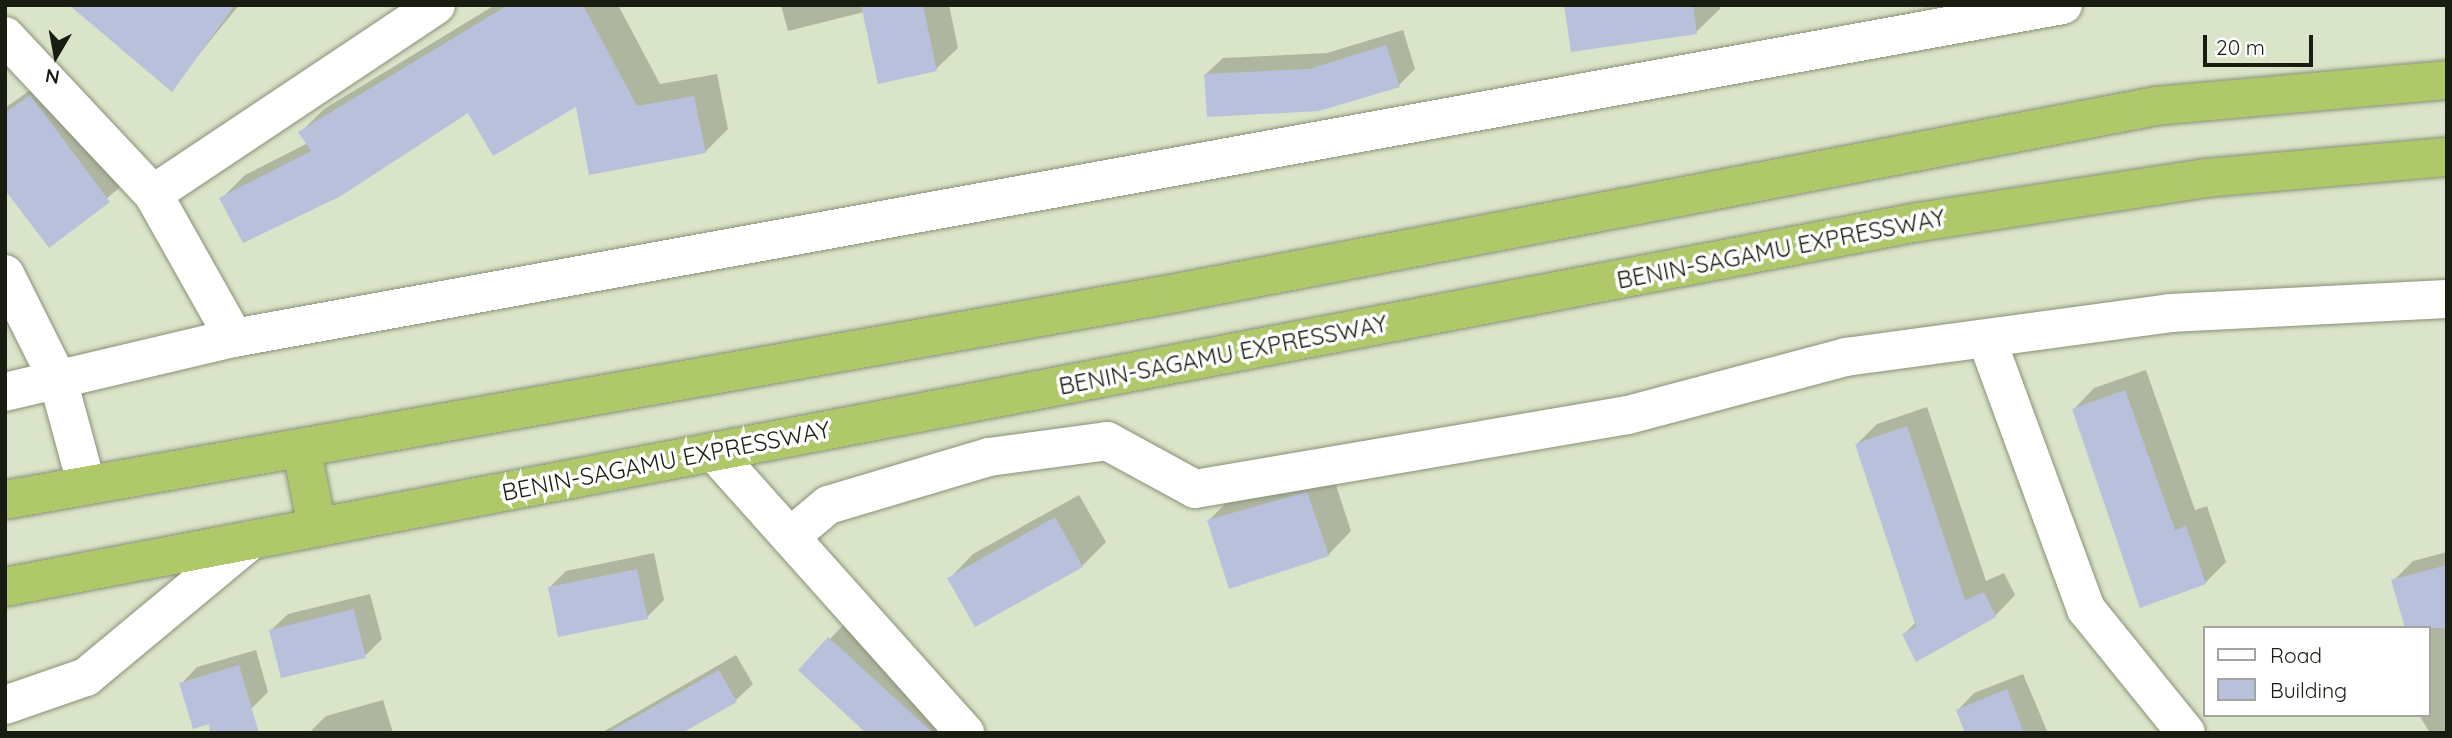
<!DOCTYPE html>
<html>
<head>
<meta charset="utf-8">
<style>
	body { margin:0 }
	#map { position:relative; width:2452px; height:738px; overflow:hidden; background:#dae4c8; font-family:Quicksand,sans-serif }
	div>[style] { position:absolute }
	.shadow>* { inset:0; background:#0003 }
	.building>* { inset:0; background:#b9c0dc }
	.roads { filter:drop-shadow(0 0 2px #889177) drop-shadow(0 0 2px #889177) }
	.minor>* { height:38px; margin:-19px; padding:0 19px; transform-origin:19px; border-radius:19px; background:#fff }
	.tertiary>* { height:38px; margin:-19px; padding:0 19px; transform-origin:19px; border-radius:19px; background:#fff }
	.trunk>* { height:38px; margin:-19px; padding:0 19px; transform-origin:19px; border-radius:19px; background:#aec86a }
	span { translate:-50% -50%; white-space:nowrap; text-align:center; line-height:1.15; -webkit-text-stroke:7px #fff; paint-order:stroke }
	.street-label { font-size:24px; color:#181c11 }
	.frame { position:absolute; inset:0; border:7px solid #181c11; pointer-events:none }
	.legend { position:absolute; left:2203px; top:626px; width:228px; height:91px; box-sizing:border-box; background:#fff; border:2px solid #a3a4a0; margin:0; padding:9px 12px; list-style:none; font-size:21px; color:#181c11 }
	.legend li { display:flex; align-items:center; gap:14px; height:35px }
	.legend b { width:35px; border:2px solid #a3a4a0 }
	.north { position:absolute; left:21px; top:21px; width:70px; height:70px; -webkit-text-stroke:5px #fff; paint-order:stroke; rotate:190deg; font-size:19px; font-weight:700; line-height:28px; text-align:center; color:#181c11 }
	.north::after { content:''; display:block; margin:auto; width:24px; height:32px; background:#181c11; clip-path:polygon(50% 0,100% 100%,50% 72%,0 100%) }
	.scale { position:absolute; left:2203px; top:35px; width:110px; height:32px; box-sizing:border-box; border:4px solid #181c11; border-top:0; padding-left:9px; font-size:21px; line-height:24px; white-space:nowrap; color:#181c11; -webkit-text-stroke:5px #fff; paint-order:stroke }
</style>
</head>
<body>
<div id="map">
	<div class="shadow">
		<div style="clip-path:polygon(71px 5px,239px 5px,171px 89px)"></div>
		<div style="clip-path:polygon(495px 5px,618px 5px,660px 84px,717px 74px,728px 129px,705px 152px,577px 104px,468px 111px,222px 198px,245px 175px,308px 143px,301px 132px,324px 109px)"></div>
		<div style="clip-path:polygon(781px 5px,949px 5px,958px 48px,936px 69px,864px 12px,788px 31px)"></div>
		<div style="clip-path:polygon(1566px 5px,1720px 5px,1720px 9px,1696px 32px)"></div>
		<div style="clip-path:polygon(1403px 30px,1415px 69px,1399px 85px,1206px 74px,1223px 58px,1327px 53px)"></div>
		<div style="clip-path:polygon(54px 73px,133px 177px,49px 245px,5px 187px,5px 108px)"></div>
		<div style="clip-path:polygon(2146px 370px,2195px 510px,2207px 506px,2226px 562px,2205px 583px,2074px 409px,2094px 388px)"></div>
		<div style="clip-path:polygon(1927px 407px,1986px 581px,2004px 573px,2015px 595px,1995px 616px,1904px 634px,1916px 622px,1857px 444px,1877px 424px)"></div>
		<div style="clip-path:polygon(1331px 470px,1351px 531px,1328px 555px,1209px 520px,1232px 497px)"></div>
		<div style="clip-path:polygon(1079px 495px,1106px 542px,1082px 566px,950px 578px,973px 554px)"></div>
		<div style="clip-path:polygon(2447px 552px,2447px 733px,2430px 733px,2419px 715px,2429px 715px,2429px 628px,2393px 581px,2413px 561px)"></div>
		<div style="clip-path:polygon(654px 553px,664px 600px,647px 617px,549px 588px,566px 571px)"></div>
		<div style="clip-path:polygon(370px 594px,382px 639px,365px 656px,271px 630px,288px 614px)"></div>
		<div style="clip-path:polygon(853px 615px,956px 709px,934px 733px,869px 733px,800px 670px)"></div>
		<div style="clip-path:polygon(256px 650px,268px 692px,251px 709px,181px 684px,197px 667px)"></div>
		<div style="clip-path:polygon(736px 655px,753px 684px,736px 700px,672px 733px,601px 733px)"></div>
		<div style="clip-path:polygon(2023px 674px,2048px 733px,1967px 733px,1958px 710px,1974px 693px)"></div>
		<div style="clip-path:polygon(383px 700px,393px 733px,309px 733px,326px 716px)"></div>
	</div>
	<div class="building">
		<div style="clip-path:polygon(69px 5px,235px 5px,172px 92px)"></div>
		<div style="clip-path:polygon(508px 5px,583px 5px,637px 106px,694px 96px,706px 153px,589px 175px,576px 107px,493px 156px,468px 113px,341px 196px,243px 243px,219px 198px,311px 151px,298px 132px)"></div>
		<div style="clip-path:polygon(861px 5px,923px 5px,937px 71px,878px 84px)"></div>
		<div style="clip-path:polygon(1564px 5px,1693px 5px,1697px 34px,1571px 52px)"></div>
		<div style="clip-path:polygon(1386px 45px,1400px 87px,1319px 111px,1207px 117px,1204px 74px,1309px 69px)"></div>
		<div style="clip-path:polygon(30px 95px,110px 202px,49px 248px,5px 190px,5px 113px)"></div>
		<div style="clip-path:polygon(2125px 390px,2175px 530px,2186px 526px,2206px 584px,2140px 608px,2072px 409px)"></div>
		<div style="clip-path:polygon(1907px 426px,1965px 600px,1984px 592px,1996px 617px,1916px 662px,1902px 634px,1916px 627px,1855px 444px)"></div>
		<div style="clip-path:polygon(1307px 492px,1329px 556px,1229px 589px,1207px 520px)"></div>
		<div style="clip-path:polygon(1055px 517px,1083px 567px,975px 627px,947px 578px)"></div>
		<div style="clip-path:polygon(2447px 565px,2447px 628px,2405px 628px,2391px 580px)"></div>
		<div style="clip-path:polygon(637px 569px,648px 619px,558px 637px,548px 587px)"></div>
		<div style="clip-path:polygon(354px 609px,366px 658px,281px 678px,269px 630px)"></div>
		<div style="clip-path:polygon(828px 637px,933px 733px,866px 733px,798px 670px)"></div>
		<div style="clip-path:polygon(239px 665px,259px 733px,210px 733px,209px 724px,193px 729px,179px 683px)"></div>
		<div style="clip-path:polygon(719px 670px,737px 702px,682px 733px,607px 733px)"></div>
		<div style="clip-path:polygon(2007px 689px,2024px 733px,1965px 733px,1956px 710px)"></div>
	</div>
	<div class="roads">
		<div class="minor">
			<div style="left:5px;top:36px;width:216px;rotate:46.9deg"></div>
			<div style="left:153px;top:194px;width:165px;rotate:60.6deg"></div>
			<div style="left:153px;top:194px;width:340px;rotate:-33.7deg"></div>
			<div style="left:5px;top:274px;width:119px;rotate:63.4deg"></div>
			<div style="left:58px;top:380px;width:107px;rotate:74.8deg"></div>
			<div style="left:1987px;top:340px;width:287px;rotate:69.8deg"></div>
			<div style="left:2086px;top:609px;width:159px;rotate:51.1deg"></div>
			<div style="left:5px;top:392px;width:235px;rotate:-13.3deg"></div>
			<div style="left:234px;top:338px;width:1859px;rotate:-10.32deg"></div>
			<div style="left:790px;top:537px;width:50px;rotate:-40.1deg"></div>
			<div style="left:828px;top:505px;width:168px;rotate:-16.6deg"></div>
			<div style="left:989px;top:457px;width:119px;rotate:-7.7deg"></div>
			<div style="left:1107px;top:441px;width:100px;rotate:28.6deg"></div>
			<div style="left:1195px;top:489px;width:439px;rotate:-9.7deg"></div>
			<div style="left:1628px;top:415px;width:226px;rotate:-14.9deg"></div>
			<div style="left:1846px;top:357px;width:327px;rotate:-7.7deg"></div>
			<div style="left:2170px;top:313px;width:277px;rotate:-2.9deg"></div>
			<div style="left:5px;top:705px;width:86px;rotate:-19.1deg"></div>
			<div style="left:86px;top:677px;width:214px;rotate:-39.7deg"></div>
		</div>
		<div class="tertiary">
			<div style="left:714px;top:452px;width:377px;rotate:48.2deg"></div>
		</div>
		<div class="trunk">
			<div style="left:302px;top:451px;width:77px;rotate:78.8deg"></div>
			<div style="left:5px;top:500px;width:1189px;rotate:-10.02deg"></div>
			<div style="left:1176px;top:293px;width:998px;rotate:-10.8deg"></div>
			<div style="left:2156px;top:106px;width:292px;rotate:-5.1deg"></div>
			<div style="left:5px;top:587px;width:1948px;rotate:-10.8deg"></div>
			<div style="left:1919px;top:222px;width:290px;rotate:-8.7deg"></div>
			<div style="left:2206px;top:178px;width:242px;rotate:-5deg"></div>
		</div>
	</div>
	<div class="street-label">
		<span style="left:1781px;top:249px;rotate:-11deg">BENIN-SAGAMU EXPRESSWAY</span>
		<span style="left:1223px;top:355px;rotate:-11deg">BENIN-SAGAMU EXPRESSWAY</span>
		<span style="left:666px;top:461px;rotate:-11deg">BENIN-SAGAMU EXPRESSWAY</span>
	</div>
	<div class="frame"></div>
	<ul class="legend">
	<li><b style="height:9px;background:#fff"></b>Road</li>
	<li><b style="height:19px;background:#b9c0dc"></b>Building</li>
	</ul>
	<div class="north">N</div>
	<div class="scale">20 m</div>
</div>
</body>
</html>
